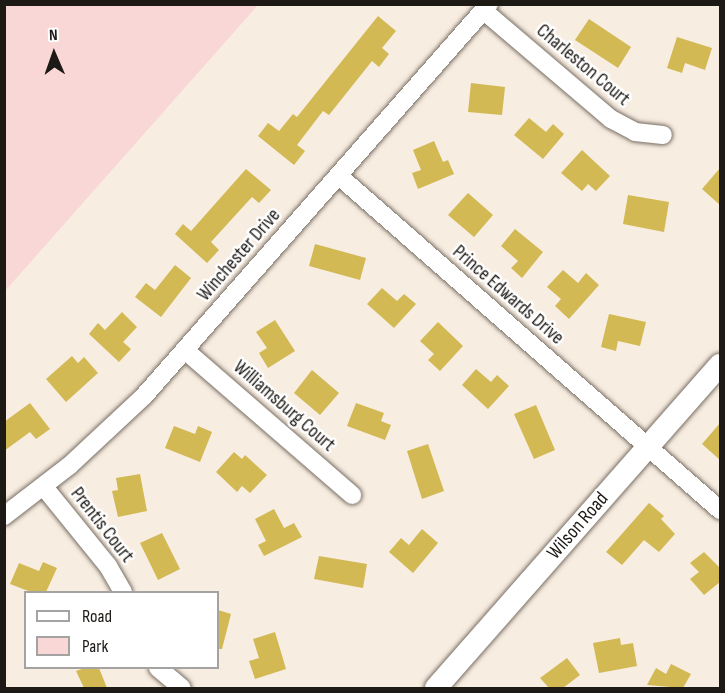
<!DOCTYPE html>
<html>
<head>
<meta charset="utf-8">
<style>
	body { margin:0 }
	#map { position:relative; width:725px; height:693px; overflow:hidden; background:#f8ede1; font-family:"Sofia Sans Condensed",sans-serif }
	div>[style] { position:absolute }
	.green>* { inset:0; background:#fad7d7 }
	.building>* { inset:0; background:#d2b954 }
	.roads { filter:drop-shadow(0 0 2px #786e64) drop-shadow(0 0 2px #786e64) }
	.minor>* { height:18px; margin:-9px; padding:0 9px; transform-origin:9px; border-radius:9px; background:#fff }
	.tertiary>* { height:22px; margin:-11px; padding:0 11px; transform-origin:11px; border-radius:11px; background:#fff }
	span { translate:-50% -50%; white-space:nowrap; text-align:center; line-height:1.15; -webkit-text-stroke:5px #fff; paint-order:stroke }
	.street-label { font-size:20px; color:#1d1915 }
	.frame { position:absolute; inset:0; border:6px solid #1d1915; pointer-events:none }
	.legend { position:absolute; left:24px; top:591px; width:195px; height:78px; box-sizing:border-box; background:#fff; border:2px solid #a5a3a1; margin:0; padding:8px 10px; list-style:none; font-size:18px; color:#1d1915 }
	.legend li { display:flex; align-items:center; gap:12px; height:30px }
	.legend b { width:30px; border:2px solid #a5a3a1 }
	.north { position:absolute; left:24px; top:24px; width:60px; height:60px; -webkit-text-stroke:4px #fff; paint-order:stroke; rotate:358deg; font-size:16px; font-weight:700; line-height:24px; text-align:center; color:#1d1915 }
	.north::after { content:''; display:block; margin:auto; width:21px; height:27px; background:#1d1915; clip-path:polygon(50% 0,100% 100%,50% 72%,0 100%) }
</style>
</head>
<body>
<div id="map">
	<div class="green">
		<div style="clip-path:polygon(5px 4px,258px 5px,5px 291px,4px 5px)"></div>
	</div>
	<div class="building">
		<div style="clip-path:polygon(378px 16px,396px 31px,382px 48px,389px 54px,379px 67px,372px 61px,329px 115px,323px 111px,297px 145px,305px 151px,294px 165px,258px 136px,268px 123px,279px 131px,293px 114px,297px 117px)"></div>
		<div style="clip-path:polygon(589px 19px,631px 47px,618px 68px,575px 40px)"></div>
		<div style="clip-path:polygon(677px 37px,712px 48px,705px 70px,685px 63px,682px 73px,667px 68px)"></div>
		<div style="clip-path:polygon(471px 83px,505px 87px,502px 115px,468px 112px)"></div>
		<div style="clip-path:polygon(529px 118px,546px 132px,553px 124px,564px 134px,543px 159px,514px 135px)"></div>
		<div style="clip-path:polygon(434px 141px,443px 162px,448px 160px,454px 174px,418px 189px,412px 173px,421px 170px,413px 150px)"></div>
		<div style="clip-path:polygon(582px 150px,610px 176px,596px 191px,588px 184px,582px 191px,561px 173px)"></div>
		<div style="clip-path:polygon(720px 168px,720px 205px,702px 189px)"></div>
		<div style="clip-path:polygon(246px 169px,271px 190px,259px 203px,252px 197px,211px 242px,219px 250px,207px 263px,175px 234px,183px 224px,191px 231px)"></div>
		<div style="clip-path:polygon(468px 193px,493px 215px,474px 237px,448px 215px)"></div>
		<div style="clip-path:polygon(628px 195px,669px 202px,664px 232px,623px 224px)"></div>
		<div style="clip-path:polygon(515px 229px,543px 252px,522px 278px,511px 268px,518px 261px,501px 246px)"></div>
		<div style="clip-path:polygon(315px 244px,366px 258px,360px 280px,309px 266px)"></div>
		<div style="clip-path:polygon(175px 265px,191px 278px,161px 317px,135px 297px,146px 283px,155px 290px)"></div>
		<div style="clip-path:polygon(563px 270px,578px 283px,586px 273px,599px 285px,569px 319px,555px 306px,561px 299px,547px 287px)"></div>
		<div style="clip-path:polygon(382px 288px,397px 301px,404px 294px,416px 304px,394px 328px,367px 304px)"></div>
		<div style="clip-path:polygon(122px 312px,137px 327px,123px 342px,131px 349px,119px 362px,89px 334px,98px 323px,105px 330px)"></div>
		<div style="clip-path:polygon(609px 314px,646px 322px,640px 346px,618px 341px,616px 351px,601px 347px)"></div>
		<div style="clip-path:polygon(275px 320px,295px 351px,268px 368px,259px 353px,267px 348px,256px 332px)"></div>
		<div style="clip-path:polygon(438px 322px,463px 346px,440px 371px,428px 360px,434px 354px,420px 341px)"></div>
		<div style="clip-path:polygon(72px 356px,78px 363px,84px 357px,98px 373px,66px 402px,46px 379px)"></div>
		<div style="clip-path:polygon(476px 369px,491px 382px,497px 375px,509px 386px,488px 409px,462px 385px)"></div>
		<div style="clip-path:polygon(312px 370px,339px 393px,320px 415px,294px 393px)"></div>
		<div style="clip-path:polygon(30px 403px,50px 429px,36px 439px,30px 432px,4px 451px,4px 422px)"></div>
		<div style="clip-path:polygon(356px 403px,384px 413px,381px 421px,391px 425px,385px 440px,347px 426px)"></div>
		<div style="clip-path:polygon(536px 405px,555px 450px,534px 459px,514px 414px)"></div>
		<div style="clip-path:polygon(720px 423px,720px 460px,702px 444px)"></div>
		<div style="clip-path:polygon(174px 426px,195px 434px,198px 426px,212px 432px,200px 462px,165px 448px)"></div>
		<div style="clip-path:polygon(428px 444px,444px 491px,422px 499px,407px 451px)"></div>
		<div style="clip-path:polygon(234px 452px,242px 459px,245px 455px,267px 475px,250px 493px,242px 486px,237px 492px,216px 472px)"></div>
		<div style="clip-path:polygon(140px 474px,147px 511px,118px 517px,112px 491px,118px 490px,116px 478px)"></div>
		<div style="clip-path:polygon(649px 503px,664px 516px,661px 519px,675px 534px,659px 552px,644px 540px,622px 565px,606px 552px)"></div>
		<div style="clip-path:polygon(274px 509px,284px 528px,294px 523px,302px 537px,264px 556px,258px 545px,266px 541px,255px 519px)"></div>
		<div style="clip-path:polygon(422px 529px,438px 543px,413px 573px,389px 552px,401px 538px,409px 545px)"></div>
		<div style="clip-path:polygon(162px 533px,180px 569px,158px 580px,140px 543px)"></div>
		<div style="clip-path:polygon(704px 552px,720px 568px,720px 582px,704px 595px,690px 579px,699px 572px,690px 563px)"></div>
		<div style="clip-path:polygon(319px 556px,367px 564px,363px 588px,314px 579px)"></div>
		<div style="clip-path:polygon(43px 562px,57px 568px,46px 592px,31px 592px,10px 584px,19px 563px,39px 571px)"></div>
		<div style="clip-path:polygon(218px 610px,231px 614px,222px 649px,218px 649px)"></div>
		<div style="clip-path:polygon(275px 632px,286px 669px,255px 679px,249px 661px,259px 658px,253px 639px)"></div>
		<div style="clip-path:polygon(620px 638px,621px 645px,633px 643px,637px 666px,599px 673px,593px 643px)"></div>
		<div style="clip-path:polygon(567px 658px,580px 675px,563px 688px,549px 688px,540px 678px)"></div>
		<div style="clip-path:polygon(671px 664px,691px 674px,683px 688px,647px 685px,656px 668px,666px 674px)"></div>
		<div style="clip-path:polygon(85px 668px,99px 668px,107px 688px,84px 688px,76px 671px)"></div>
	</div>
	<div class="roads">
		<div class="minor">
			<div style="left:484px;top:11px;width:167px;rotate:40.4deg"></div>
			<div style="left:611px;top:119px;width:27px;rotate:28deg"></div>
			<div style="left:635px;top:132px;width:28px;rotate:6deg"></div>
			<div style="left:339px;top:176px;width:507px;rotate:41.24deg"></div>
			<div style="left:186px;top:351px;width:220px;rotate:40.9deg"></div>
			<div style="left:44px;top:487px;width:102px;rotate:51deg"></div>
			<div style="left:108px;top:566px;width:30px;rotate:60deg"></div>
			<div style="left:4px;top:516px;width:82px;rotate:-37.6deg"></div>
			<div style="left:69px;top:466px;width:103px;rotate:-43deg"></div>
			<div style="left:144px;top:396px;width:522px;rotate:-48.65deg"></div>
			<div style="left:158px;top:668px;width:31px;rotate:40deg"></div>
		</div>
		<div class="tertiary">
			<div style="left:436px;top:688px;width:430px;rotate:-48.7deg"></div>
		</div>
	</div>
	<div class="street-label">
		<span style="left:583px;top:65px;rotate:40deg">Charleston Court</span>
		<span style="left:239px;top:255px;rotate:-49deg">Winchester Drive</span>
		<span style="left:508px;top:295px;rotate:41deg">Prince Edwards Drive</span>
		<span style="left:284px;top:406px;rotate:41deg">Williamsburg Court</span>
		<span style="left:102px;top:525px;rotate:52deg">Prentis Court</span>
		<span style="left:578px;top:526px;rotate:-49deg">Wilson Road</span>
	</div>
	<div class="frame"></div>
	<ul class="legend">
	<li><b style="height:8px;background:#fff"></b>Road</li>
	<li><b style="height:16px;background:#fad7d7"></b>Park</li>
	</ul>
	<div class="north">N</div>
</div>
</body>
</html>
